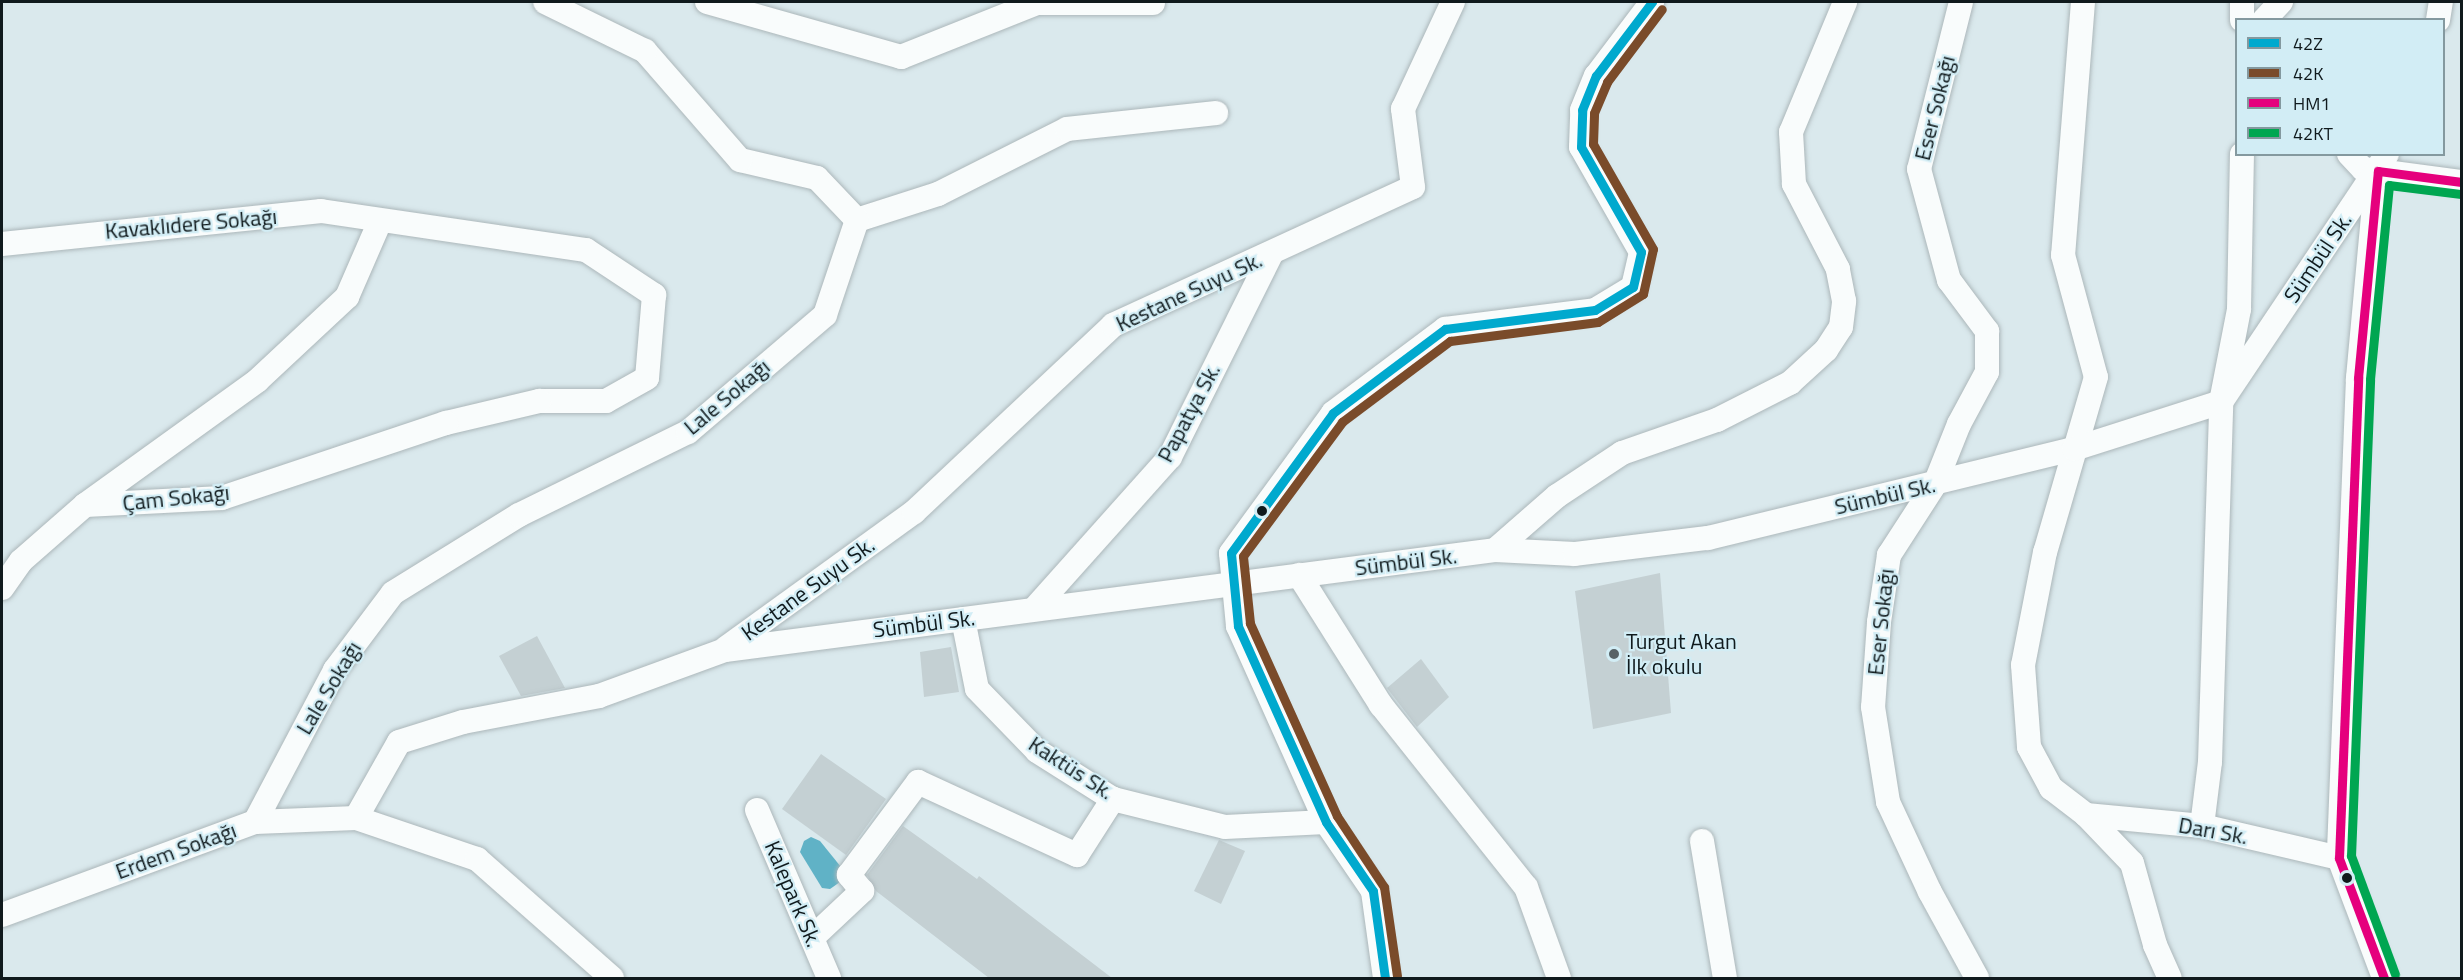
<!DOCTYPE html>
<html>
<head>
<meta charset="utf-8">
<style>
	body { margin:0 }
	#map { position:relative; width:2463px; height:980px; overflow:hidden; background:#dae9ed; font-family:"Titillium Web",sans-serif }
	div>[style] { position:absolute }
	.water>* { inset:0; background:#60b2c6 }
	.building>* { inset:0; background:#c4d0d3 }
	.roads { filter:drop-shadow(0 0 2px #acb7ba) drop-shadow(0 0 2px #acb7ba) }
	.minor>* { height:24px; margin:-12px; padding:0 12px; transform-origin:12px; border-radius:12px; background:#f9fcfc }
	.bus-1>* { height:9px; margin:-4.5px; padding:0 4.5px; transform-origin:4.5px; border-radius:4.5px; background:#00a9ce }
	.bus-2>* { height:9px; margin:-4.5px; padding:0 4.5px; transform-origin:4.5px; border-radius:4.5px; background:#7a4b2a }
	.bus-3>* { height:9px; margin:-4.5px; padding:0 4.5px; transform-origin:4.5px; border-radius:4.5px; background:#e5007d }
	.bus-4>* { height:9px; margin:-4.5px; padding:0 4.5px; transform-origin:4.5px; border-radius:4.5px; background:#00a651 }
	.dots>* { width:16px; height:16px; translate:-50% -50%; box-sizing:border-box; border:3px solid #d2edf5; border-radius:50% }
	span { translate:-50% -50%; white-space:nowrap; text-align:center; line-height:1.15; -webkit-text-stroke:4.5px #d2edf5; paint-order:stroke }
	.street-label { font-size:22px; color:#101a1d }
	.poi-label { font-size:22px; color:#101a1d }
	.left { translate:0 -50%; text-align:left }
	.frame { position:absolute; inset:0; border:3px solid #101a1d; pointer-events:none }
	.legend { position:absolute; left:2235px; top:18px; width:210px; height:138px; box-sizing:border-box; background:#d2edf5; border:2px solid #84999f; margin:0; padding:8px 10px; list-style:none; font-size:18px; color:#101a1d }
	.legend li { display:flex; align-items:center; gap:12px; height:30px }
	.legend b { width:30px; border:2px solid #84999f }
</style>
</head>
<body>
<div id="map">
	<div class="water">
		<div style="clip-path:polygon(811px 837px,820px 841px,841px 867px,840px 882px,830px 889px,822px 888px,800px 852px,804px 841px)"></div>
	</div>
	<div class="building">
		<div style="clip-path:polygon(1660px 573px,1671px 713px,1593px 729px,1575px 591px)"></div>
		<div style="clip-path:polygon(537px 636px,565px 688px,521px 696px,499px 656px)"></div>
		<div style="clip-path:polygon(951px 647px,959px 692px,924px 697px,920px 652px)"></div>
		<div style="clip-path:polygon(1421px 659px,1449px 697px,1417px 727px,1387px 688px)"></div>
		<div style="clip-path:polygon(821px 754px,886px 799px,846px 855px,782px 809px)"></div>
		<div style="clip-path:polygon(903px 826px,977px 879px,979px 876px,1112px 978px,989px 978px,876px 891px,867px 875px)"></div>
		<div style="clip-path:polygon(1219px 840px,1245px 851px,1221px 904px,1194px 891px)"></div>
	</div>
	<div class="roads">
		<div class="minor">
			<div style="left:707px;top:2px;width:202px;rotate:15.8deg"></div>
			<div style="left:901px;top:57px;width:146px;rotate:-21.7deg"></div>
			<div style="left:1037px;top:3px;width:116px"></div>
			<div style="left:1961px;top:2px;width:172px;rotate:104.1deg"></div>
			<div style="left:1919px;top:169px;width:115px;rotate:74.9deg"></div>
			<div style="left:1949px;top:280px;width:64px;rotate:53.3deg"></div>
			<div style="left:1987px;top:331px;width:41px;rotate:90deg"></div>
			<div style="left:1987px;top:372px;width:59px;rotate:118.3deg"></div>
			<div style="left:1959px;top:424px;width:65px;rotate:111.8deg"></div>
			<div style="left:1935px;top:484px;width:85px;rotate:122.9deg"></div>
			<div style="left:1889px;top:555px;width:68px;rotate:98.5deg"></div>
			<div style="left:1879px;top:622px;width:85px;rotate:94deg"></div>
			<div style="left:1873px;top:707px;width:96px;rotate:81deg"></div>
			<div style="left:1888px;top:802px;width:99px;rotate:65deg"></div>
			<div style="left:1930px;top:892px;width:98px;rotate:61.3deg"></div>
			<div style="left:2083px;top:2px;width:254px;rotate:94.5deg"></div>
			<div style="left:2063px;top:255px;width:126px;rotate:74.9deg"></div>
			<div style="left:2096px;top:377px;width:182px;rotate:106.2deg"></div>
			<div style="left:2045px;top:552px;width:115px;rotate:101deg"></div>
			<div style="left:2023px;top:665px;width:82px;rotate:85.8deg"></div>
			<div style="left:2029px;top:747px;width:47px;rotate:61.8deg"></div>
			<div style="left:2051px;top:788px;width:44px;rotate:37.6deg"></div>
			<div style="left:2086px;top:815px;width:66px;rotate:46.2deg"></div>
			<div style="left:2132px;top:863px;width:85px;rotate:74.3deg"></div>
			<div style="left:2155px;top:945px;width:36px;rotate:66deg"></div>
			<div style="left:2242px;top:2px;width:18px;rotate:90deg"></div>
			<div style="left:2264px;top:20px;width:25px;rotate:-47deg"></div>
			<div style="left:2438px;top:20px;width:18px;rotate:-81deg"></div>
			<div style="left:2349px;top:154px;width:21px;rotate:47deg"></div>
			<div style="left:2363px;top:169px;width:100px;rotate:7.5deg"></div>
			<div style="left:2377px;top:173px;width:206px;rotate:95.3deg"></div>
			<div style="left:2358px;top:378px;width:480px;rotate:92.3deg"></div>
			<div style="left:2339px;top:858px;width:128px;rotate:69.4deg"></div>
			<div style="left:857px;top:220px;width:85px;rotate:-17.8deg"></div>
			<div style="left:938px;top:194px;width:144px;rotate:-26.7deg"></div>
			<div style="left:1067px;top:129px;width:150px;rotate:-6.1deg"></div>
			<div style="left:2px;top:244px;width:321px;rotate:-5.9deg"></div>
			<div style="left:321px;top:211px;width:268px;rotate:8.4deg"></div>
			<div style="left:586px;top:250px;width:82px;rotate:33.5deg"></div>
			<div style="left:654px;top:295px;width:83px;rotate:94.8deg"></div>
			<div style="left:647px;top:378px;width:47px;rotate:150.7deg"></div>
			<div style="left:606px;top:401px;width:67px;rotate:180deg"></div>
			<div style="left:539px;top:401px;width:96px;rotate:166.7deg"></div>
			<div style="left:446px;top:423px;width:236px;rotate:161.5deg"></div>
			<div style="left:222px;top:498px;width:137px;rotate:177.1deg"></div>
			<div style="left:85px;top:505px;width:85px;rotate:138.8deg"></div>
			<div style="left:21px;top:561px;width:33px;rotate:125deg"></div>
			<div style="left:85px;top:505px;width:213px;rotate:-35.8deg"></div>
			<div style="left:258px;top:380px;width:122px;rotate:-43deg"></div>
			<div style="left:347px;top:297px;width:83px;rotate:-66.5deg"></div>
			<div style="left:1495px;top:550px;width:82px;rotate:-41.1deg"></div>
			<div style="left:1557px;top:496px;width:78px;rotate:-33.5deg"></div>
			<div style="left:1622px;top:453px;width:101px;rotate:-19.2deg"></div>
			<div style="left:1717px;top:420px;width:82px;rotate:-26.9deg"></div>
			<div style="left:1790px;top:383px;width:49px;rotate:-42.5deg"></div>
			<div style="left:1826px;top:350px;width:27px;rotate:-57deg"></div>
			<div style="left:1841px;top:327px;width:26px;rotate:-83deg"></div>
			<div style="left:1844px;top:301px;width:33px;rotate:-101deg"></div>
			<div style="left:1838px;top:269px;width:96px;rotate:-117.4deg"></div>
			<div style="left:1794px;top:184px;width:52px;rotate:-93.3deg"></div>
			<div style="left:1791px;top:132px;width:141px;rotate:-67.4deg"></div>
			<div style="left:1299px;top:575px;width:154px;rotate:57.8deg"></div>
			<div style="left:1381px;top:705px;width:233px;rotate:51.5deg"></div>
			<div style="left:1526px;top:887px;width:97px;rotate:70.1deg"></div>
			<div style="left:1034px;top:609px;width:204px;rotate:-48.2deg"></div>
			<div style="left:1170px;top:457px;width:227px;rotate:-63.5deg"></div>
			<div style="left:963px;top:619px;width:71px;rotate:78.7deg"></div>
			<div style="left:977px;top:689px;width:86px;rotate:45.9deg"></div>
			<div style="left:1037px;top:751px;width:90px;rotate:32.3deg"></div>
			<div style="left:1113px;top:799px;width:115px;rotate:14deg"></div>
			<div style="left:1225px;top:827px;width:101px;rotate:-2.8deg"></div>
			<div style="left:726px;top:648px;width:232px;rotate:-35.9deg"></div>
			<div style="left:914px;top:512px;width:273px;rotate:-43.2deg"></div>
			<div style="left:1113px;top:325px;width:330px;rotate:-24.7deg"></div>
			<div style="left:1413px;top:187px;width:79px;rotate:-97.3deg"></div>
			<div style="left:1403px;top:109px;width:118px;rotate:-65deg"></div>
			<div style="left:757px;top:810px;width:183px;rotate:66.8deg"></div>
			<div style="left:2086px;top:815px;width:117px;rotate:5.4deg"></div>
			<div style="left:2202px;top:826px;width:141px;rotate:13.1deg"></div>
			<div style="left:356px;top:818px;width:87px;rotate:-60.5deg"></div>
			<div style="left:399px;top:742px;width:67px;rotate:-17.4deg"></div>
			<div style="left:463px;top:722px;width:138px;rotate:-10.8deg"></div>
			<div style="left:599px;top:696px;width:134px;rotate:-20.1deg"></div>
			<div style="left:725px;top:650px;width:776px;rotate:-7.4deg"></div>
			<div style="left:1495px;top:550px;width:80px;rotate:2.9deg"></div>
			<div style="left:1575px;top:554px;width:134px;rotate:-6.9deg"></div>
			<div style="left:1708px;top:538px;width:377px;rotate:-13.7deg"></div>
			<div style="left:2074px;top:449px;width:154px;rotate:-17.7deg"></div>
			<div style="left:2221px;top:402px;width:298px;rotate:-56.2deg"></div>
			<div style="left:255px;top:822px;width:172px;rotate:-62.2deg"></div>
			<div style="left:335px;top:670px;width:96px;rotate:-53deg"></div>
			<div style="left:393px;top:593px;width:148px;rotate:-31.8deg"></div>
			<div style="left:519px;top:515px;width:188px;rotate:-26.2deg"></div>
			<div style="left:688px;top:432px;width:180px;rotate:-40.5deg"></div>
			<div style="left:825px;top:315px;width:100px;rotate:-71.4deg"></div>
			<div style="left:857px;top:220px;width:58px;rotate:-133.6deg"></div>
			<div style="left:817px;top:178px;width:79px;rotate:-166.8deg"></div>
			<div style="left:740px;top:160px;width:145px;rotate:-131.1deg"></div>
			<div style="left:645px;top:51px;width:111px;rotate:-153.9deg"></div>
			<div style="left:2202px;top:826px;width:64px;rotate:-82.9deg"></div>
			<div style="left:2210px;top:762px;width:360px;rotate:-88.2deg"></div>
			<div style="left:2221px;top:402px;width:95px;rotate:-79deg"></div>
			<div style="left:2239px;top:309px;width:155px;rotate:-88.9deg"></div>
			<div style="left:1702px;top:841px;width:139px;rotate:80.5deg"></div>
			<div style="left:2px;top:915px;width:270px;rotate:-20.2deg"></div>
			<div style="left:255px;top:822px;width:101px;rotate:-2.3deg"></div>
			<div style="left:356px;top:818px;width:128px;rotate:18.7deg"></div>
			<div style="left:477px;top:859px;width:180px;rotate:41.4deg"></div>
			<div style="left:812px;top:938px;width:69px;rotate:-43.2deg"></div>
			<div style="left:862px;top:891px;width:21px;rotate:-129deg"></div>
			<div style="left:849px;top:875px;width:116px;rotate:-53.4deg"></div>
			<div style="left:918px;top:782px;width:175px;rotate:24.7deg"></div>
			<div style="left:1077px;top:855px;width:67px;rotate:-57.3deg"></div>
			<div style="left:1385px;top:978px;width:88px;rotate:-97.9deg"></div>
			<div style="left:1373px;top:891px;width:83px;rotate:-124.3deg"></div>
			<div style="left:1326px;top:822px;width:215px;rotate:-114.2deg"></div>
			<div style="left:1238px;top:626px;width:73px;rotate:-95.5deg"></div>
			<div style="left:1231px;top:553px;width:173px;rotate:-53.9deg"></div>
			<div style="left:1333px;top:413px;width:140px;rotate:-36.9deg"></div>
			<div style="left:1445px;top:329px;width:151px;rotate:-7.2deg"></div>
			<div style="left:1595px;top:310px;width:44px;rotate:-31.2deg"></div>
			<div style="left:1633px;top:287px;width:36px;rotate:-77deg"></div>
			<div style="left:1641px;top:252px;width:121px;rotate:-119.7deg"></div>
			<div style="left:1581px;top:147px;width:37px;rotate:-88deg"></div>
			<div style="left:1582px;top:110px;width:37px;rotate:-68deg"></div>
			<div style="left:1596px;top:76px;width:93px;rotate:-52.9deg"></div>
		</div>
	</div>
	<div class="bus-1">
		<div style="left:1385px;top:978px;width:88px;rotate:-97.9deg"></div>
		<div style="left:1373px;top:891px;width:83px;rotate:-124.3deg"></div>
		<div style="left:1326px;top:822px;width:215px;rotate:-114.2deg"></div>
		<div style="left:1238px;top:626px;width:73px;rotate:-95.5deg"></div>
		<div style="left:1231px;top:553px;width:173px;rotate:-53.9deg"></div>
		<div style="left:1333px;top:413px;width:140px;rotate:-36.9deg"></div>
		<div style="left:1445px;top:329px;width:151px;rotate:-7.2deg"></div>
		<div style="left:1595px;top:310px;width:44px;rotate:-31.2deg"></div>
		<div style="left:1633px;top:287px;width:36px;rotate:-77deg"></div>
		<div style="left:1641px;top:252px;width:121px;rotate:-119.7deg"></div>
		<div style="left:1581px;top:147px;width:37px;rotate:-88deg"></div>
		<div style="left:1582px;top:110px;width:37px;rotate:-68deg"></div>
		<div style="left:1596px;top:76px;width:93px;rotate:-52.9deg"></div>
	</div>
	<div class="bus-2">
		<div style="left:1397px;top:976px;width:90px;rotate:-98.3deg"></div>
		<div style="left:1384px;top:887px;width:85px;rotate:-123.5deg"></div>
		<div style="left:1337px;top:816px;width:212px;rotate:-114.3deg"></div>
		<div style="left:1250px;top:623px;width:67px;rotate:-96deg"></div>
		<div style="left:1243px;top:556px;width:167px;rotate:-53.5deg"></div>
		<div style="left:1342px;top:422px;width:135px;rotate:-36.9deg"></div>
		<div style="left:1450px;top:341px;width:149px;rotate:-7.3deg"></div>
		<div style="left:1598px;top:322px;width:53px;rotate:-31.9deg"></div>
		<div style="left:1643px;top:294px;width:46px;rotate:-77.5deg"></div>
		<div style="left:1653px;top:249px;width:121px;rotate:-119.7deg"></div>
		<div style="left:1593px;top:144px;width:31px;rotate:-88deg"></div>
		<div style="left:1594px;top:113px;width:34px;rotate:-67deg"></div>
		<div style="left:1607px;top:82px;width:91px;rotate:-53deg"></div>
	</div>
	<div class="bus-3">
		<div style="left:2384px;top:978px;width:128px;rotate:-110.6deg"></div>
		<div style="left:2339px;top:858px;width:480px;rotate:-87.7deg"></div>
		<div style="left:2358px;top:378px;width:208px;rotate:-84.5deg"></div>
		<div style="left:2378px;top:171px;width:85px;rotate:7.5deg"></div>
	</div>
	<div class="bus-4">
		<div style="left:2395px;top:974px;width:126px;rotate:-110.4deg"></div>
		<div style="left:2351px;top:856px;width:477px;rotate:-87.7deg"></div>
		<div style="left:2370px;top:379px;width:195px;rotate:-84.4deg"></div>
		<div style="left:2389px;top:185px;width:72px;rotate:7.2deg"></div>
	</div>
	<div class="dots">
		<div style="left:1262px;top:511px;background:#101a1d"></div>
		<div style="left:1614px;top:654px;background:#576266"></div>
		<div style="left:2347px;top:878px;background:#101a1d"></div>
	</div>
	<div class="street-label">
		<span style="left:1935px;top:108px;rotate:-76deg">Eser Sokağı</span>
		<span style="left:191px;top:224px;rotate:-5deg">Kavaklıdere Sokağı</span>
		<span style="left:2318px;top:258px;rotate:-56deg">Sümbül Sk.</span>
		<span style="left:1189px;top:292px;rotate:-25deg">Kestane Suyu Sk.</span>
		<span style="left:727px;top:397px;rotate:-40deg">Lale Sokağı</span>
		<span style="left:1189px;top:413px;rotate:-62deg">Papatya Sk.</span>
		<span style="left:1885px;top:496px;rotate:-13deg">Sümbül Sk.</span>
		<span style="left:176px;top:498px;rotate:-6deg">Çam Sokağı</span>
		<span style="left:1406px;top:562px;rotate:-7deg">Sümbül Sk.</span>
		<span style="left:808px;top:589px;rotate:-36deg">Kestane Suyu Sk.</span>
		<span style="left:1881px;top:622px;rotate:-84deg">Eser Sokağı</span>
		<span style="left:924px;top:624px;rotate:-7deg">Sümbül Sk.</span>
		<span style="left:329px;top:688px;rotate:-59deg">Lale Sokağı</span>
		<span style="left:1071px;top:768px;rotate:33deg">Kaktüs Sk.</span>
		<span style="left:2213px;top:831px;rotate:10deg">Darı Sk.</span>
		<span style="left:176px;top:851px;rotate:-20deg">Erdem Sokağı</span>
		<span style="left:793px;top:894px;rotate:67deg">Kalepark Sk.</span>
	</div>
	<div class="poi-label">
		<span class="left" style="left:1626px;top:654px">Turgut Akan<br>İlk okulu</span>
	</div>
	<div class="frame"></div>
	<ul class="legend">
	<li><b style="height:8px;background:#00a9ce"></b>42Z</li>
	<li><b style="height:8px;background:#7a4b2a"></b>42K</li>
	<li><b style="height:8px;background:#e5007d"></b>HM1</li>
	<li><b style="height:8px;background:#00a651"></b>42KT</li>
	</ul>
</div>
</body>
</html>
